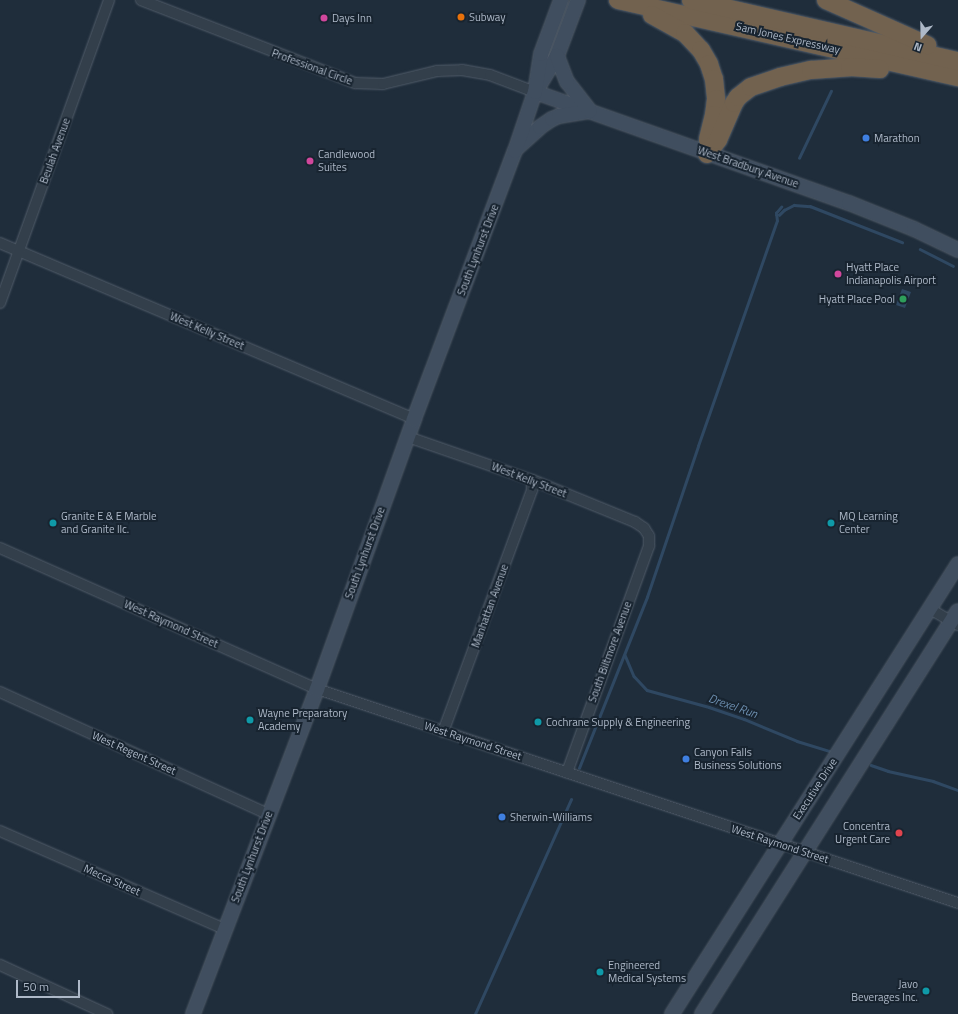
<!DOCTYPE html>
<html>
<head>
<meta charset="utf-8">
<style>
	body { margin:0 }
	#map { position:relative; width:958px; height:1014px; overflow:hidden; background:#1f2d3b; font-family:"Titillium Web",sans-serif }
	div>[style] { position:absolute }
	.water>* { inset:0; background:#2f4862 }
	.stream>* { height:2.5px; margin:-1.25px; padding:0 1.25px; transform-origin:1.25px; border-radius:1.25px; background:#2f4862 }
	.roads { filter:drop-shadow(0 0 1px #515c69) drop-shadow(0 0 1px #515c69) }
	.street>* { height:10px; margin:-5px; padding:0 5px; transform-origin:5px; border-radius:5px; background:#333f4b }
	.secondary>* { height:14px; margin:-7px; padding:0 7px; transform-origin:7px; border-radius:7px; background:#404e5f }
	.highway>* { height:18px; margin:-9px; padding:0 9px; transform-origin:9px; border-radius:9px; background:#72624f }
	.dots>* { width:11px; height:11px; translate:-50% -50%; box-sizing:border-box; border:2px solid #182430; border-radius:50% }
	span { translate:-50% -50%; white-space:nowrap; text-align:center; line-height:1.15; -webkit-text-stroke:4px #182430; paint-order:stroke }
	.poi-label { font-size:11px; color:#aeb9c8 }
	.left { translate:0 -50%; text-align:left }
	.right { translate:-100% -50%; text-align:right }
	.street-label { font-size:11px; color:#aeb9c8 }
	.water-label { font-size:12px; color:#6b8dae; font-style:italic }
	.north { position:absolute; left:902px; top:16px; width:40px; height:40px; -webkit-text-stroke:3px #182430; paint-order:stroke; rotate:200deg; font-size:11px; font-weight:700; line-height:16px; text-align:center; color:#aeb9c8 }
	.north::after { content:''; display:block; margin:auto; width:14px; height:18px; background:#aeb9c8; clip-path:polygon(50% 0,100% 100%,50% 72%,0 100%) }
	.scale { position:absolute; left:16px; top:980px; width:64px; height:18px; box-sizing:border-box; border:2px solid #aeb9c8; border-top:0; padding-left:5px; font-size:12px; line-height:14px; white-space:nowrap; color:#aeb9c8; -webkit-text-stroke:3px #182430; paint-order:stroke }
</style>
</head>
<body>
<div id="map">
	<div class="water">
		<div style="clip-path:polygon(902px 289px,911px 292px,905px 308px,896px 305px)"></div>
	</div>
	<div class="stream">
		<div style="left:799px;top:158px;width:74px;rotate:-64.5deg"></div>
		<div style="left:776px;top:215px;width:3px"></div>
		<div style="left:779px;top:215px;width:7px;rotate:-45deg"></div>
		<div style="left:784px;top:210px;width:11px;rotate:-27deg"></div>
		<div style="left:794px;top:205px;width:16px;rotate:4deg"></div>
		<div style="left:810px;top:206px;width:99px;rotate:21.4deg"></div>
		<div style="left:920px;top:249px;width:37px;rotate:27deg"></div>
		<div style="left:625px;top:655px;width:23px;rotate:67deg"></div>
		<div style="left:634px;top:676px;width:19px;rotate:47deg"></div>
		<div style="left:647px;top:690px;width:64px;rotate:15.3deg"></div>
		<div style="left:709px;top:707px;width:37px;rotate:19deg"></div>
		<div style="left:744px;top:719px;width:57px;rotate:22.5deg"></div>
		<div style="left:797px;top:741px;width:34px;rotate:17deg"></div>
		<div style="left:871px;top:765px;width:18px;rotate:19deg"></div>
		<div style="left:888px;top:771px;width:46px;rotate:12.5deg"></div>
		<div style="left:933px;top:781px;width:27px;rotate:20deg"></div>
		<div style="left:579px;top:768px;width:184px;rotate:-68.3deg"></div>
		<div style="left:647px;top:597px;width:159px;rotate:-71.3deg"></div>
		<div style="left:698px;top:446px;width:238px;rotate:-70.7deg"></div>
		<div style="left:777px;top:221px;width:8px;rotate:-97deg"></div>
		<div style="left:776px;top:213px;width:8px;rotate:-50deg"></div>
		<div style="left:475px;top:1014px;width:235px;rotate:-65.9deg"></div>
	</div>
	<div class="roads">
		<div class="street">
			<div style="left:141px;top:0;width:230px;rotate:21.2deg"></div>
			<div style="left:355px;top:83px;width:28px;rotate:2deg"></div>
			<div style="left:383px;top:84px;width:56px;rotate:-13.5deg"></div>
			<div style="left:437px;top:71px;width:25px;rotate:-2deg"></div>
			<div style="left:462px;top:70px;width:28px;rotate:10deg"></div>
			<div style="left:490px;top:75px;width:48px;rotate:20.7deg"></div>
			<div style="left:0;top:243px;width:450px;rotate:23deg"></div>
			<div style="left:0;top:303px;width:322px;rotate:-70.2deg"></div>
			<div style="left:408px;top:437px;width:131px;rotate:19.1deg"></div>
			<div style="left:532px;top:480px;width:111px;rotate:22.2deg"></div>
			<div style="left:635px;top:522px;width:11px;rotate:34deg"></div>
			<div style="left:644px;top:528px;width:9px;rotate:58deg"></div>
			<div style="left:649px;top:536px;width:10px;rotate:90deg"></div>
			<div style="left:649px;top:546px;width:241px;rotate:109.9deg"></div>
			<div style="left:0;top:548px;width:347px;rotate:24deg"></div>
			<div style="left:317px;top:689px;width:676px;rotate:18.46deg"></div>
			<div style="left:930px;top:609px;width:32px;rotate:30deg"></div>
			<div style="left:0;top:692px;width:294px;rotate:24.5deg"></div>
			<div style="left:443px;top:732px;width:258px;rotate:-69.8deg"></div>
			<div style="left:532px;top:490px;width:10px;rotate:-90deg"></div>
			<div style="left:0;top:831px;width:244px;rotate:23.6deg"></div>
			<div style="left:0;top:965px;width:118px;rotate:24.6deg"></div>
		</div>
		<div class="secondary">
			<div style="left:539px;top:86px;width:35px;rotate:-59deg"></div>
			<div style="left:557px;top:56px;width:60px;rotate:-69.4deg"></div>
			<div style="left:535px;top:92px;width:333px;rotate:19.5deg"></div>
			<div style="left:849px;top:203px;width:70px;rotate:21.8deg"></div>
			<div style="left:914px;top:229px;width:49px;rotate:25.5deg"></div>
			<div style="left:517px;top:148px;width:31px;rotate:-42deg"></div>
			<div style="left:540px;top:127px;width:14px;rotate:-34deg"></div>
			<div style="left:552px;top:119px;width:8px;rotate:-23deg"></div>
			<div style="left:559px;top:116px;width:31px;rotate:-9deg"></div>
			<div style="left:590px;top:111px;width:37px;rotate:-128deg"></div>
			<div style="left:567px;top:82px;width:28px;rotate:-111deg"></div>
			<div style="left:193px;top:1014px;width:348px;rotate:-69.1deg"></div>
			<div style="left:317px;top:689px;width:287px;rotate:-70.2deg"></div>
			<div style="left:414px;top:419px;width:286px;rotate:-69.4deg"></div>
			<div style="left:515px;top:151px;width:62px;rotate:-71.3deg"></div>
			<div style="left:535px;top:92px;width:38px;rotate:-81deg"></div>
			<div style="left:541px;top:54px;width:58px;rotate:-69.7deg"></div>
			<div style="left:672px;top:1014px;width:533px;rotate:-57.56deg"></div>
			<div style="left:702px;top:1014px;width:477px;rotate:-57.6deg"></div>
		</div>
		<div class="highway">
			<div style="left:618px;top:0;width:349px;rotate:12.8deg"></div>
			<div style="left:691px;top:0;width:274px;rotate:12.9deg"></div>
			<div style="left:826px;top:0;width:111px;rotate:24deg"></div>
			<div style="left:652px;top:15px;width:38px;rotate:29deg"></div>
			<div style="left:685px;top:33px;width:23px;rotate:47deg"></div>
			<div style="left:701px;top:50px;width:16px;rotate:60deg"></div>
			<div style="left:709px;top:64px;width:16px;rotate:72deg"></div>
			<div style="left:714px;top:79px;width:20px;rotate:84deg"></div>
			<div style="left:716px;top:99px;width:16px;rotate:97deg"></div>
			<div style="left:714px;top:115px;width:25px;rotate:104deg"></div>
			<div style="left:707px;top:154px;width:18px;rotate:-52deg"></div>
			<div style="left:718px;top:140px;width:40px;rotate:-66.6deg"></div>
			<div style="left:734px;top:103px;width:7px;rotate:-56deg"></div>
			<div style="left:738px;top:97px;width:16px;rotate:-38deg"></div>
			<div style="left:751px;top:87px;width:31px;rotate:-19deg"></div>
			<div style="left:780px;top:77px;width:32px;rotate:-13deg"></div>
			<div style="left:811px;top:70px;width:39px;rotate:-4deg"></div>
			<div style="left:850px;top:67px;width:30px;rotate:4deg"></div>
		</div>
	</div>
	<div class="dots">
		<div style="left:461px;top:17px;background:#e8710a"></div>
		<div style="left:324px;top:18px;background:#d1479c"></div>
		<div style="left:866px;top:138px;background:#3f7fe0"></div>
		<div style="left:310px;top:161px;background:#d1479c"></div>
		<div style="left:838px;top:274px;background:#d1479c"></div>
		<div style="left:903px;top:299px;background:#2e9e5b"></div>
		<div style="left:53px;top:523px;background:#0f9aa8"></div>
		<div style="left:831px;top:523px;background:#0f9aa8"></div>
		<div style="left:250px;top:720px;background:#0f9aa8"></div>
		<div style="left:538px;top:722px;background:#0f9aa8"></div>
		<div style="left:686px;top:759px;background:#3f7fe0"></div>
		<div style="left:502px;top:817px;background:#3f7fe0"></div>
		<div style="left:899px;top:833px;background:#e0444e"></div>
		<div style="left:600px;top:972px;background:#0f9aa8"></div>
		<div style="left:926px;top:991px;background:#0f9aa8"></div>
	</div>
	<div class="poi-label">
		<span class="left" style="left:469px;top:17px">Subway</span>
		<span class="left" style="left:332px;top:18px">Days Inn</span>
		<span class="left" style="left:874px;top:138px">Marathon</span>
		<span class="left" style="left:318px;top:161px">Candlewood<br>Suites</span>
		<span class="left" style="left:846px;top:274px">Hyatt Place<br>Indianapolis Airport</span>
		<span class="right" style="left:895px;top:299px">Hyatt Place Pool</span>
		<span class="left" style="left:61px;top:523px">Granite E &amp; E Marble<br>and Granite llc.</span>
		<span class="left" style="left:839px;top:523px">MQ Learning<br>Center</span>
		<span class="left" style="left:258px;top:720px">Wayne Preparatory<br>Academy</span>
		<span class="left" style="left:546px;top:722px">Cochrane Supply &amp; Engineering</span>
		<span class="left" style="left:694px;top:759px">Canyon Falls<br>Business Solutions</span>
		<span class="left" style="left:510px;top:817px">Sherwin-Williams</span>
		<span class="right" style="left:890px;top:833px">Concentra<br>Urgent Care</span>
		<span class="left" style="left:608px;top:972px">Engineered<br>Medical Systems</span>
		<span class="right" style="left:918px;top:991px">Javo<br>Beverages Inc.</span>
	</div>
	<div class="street-label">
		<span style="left:788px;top:38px;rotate:13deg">Sam Jones Expressway</span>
		<span style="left:312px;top:67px;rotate:20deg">Professional Circle</span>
		<span style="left:55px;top:151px;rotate:-70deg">Beulah Avenue</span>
		<span style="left:748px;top:167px;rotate:19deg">West Bradbury Avenue</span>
		<span style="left:478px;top:250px;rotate:-69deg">South Lynhurst Drive</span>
		<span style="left:207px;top:331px;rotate:23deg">West Kelly Street</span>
		<span style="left:529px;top:480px;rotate:21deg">West Kelly Street</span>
		<span style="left:365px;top:553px;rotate:-70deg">South Lynhurst Drive</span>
		<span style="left:490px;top:606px;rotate:-70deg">Manhattan Avenue</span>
		<span style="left:171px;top:624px;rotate:24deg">West Raymond Street</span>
		<span style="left:610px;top:652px;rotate:-70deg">South Biltmore Avenue</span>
		<span style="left:473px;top:741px;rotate:18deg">West Raymond Street</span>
		<span style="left:134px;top:753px;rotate:24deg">West Regent Street</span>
		<span style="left:815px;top:789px;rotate:-57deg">Executive Drive</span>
		<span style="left:780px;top:844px;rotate:18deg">West Raymond Street</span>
		<span style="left:252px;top:857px;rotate:-69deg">South Lynhurst Drive</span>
		<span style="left:112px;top:880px;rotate:24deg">Mecca Street</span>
	</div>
	<div class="water-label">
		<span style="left:733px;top:706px;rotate:19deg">Drexel Run</span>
	</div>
	<div class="north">N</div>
	<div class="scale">50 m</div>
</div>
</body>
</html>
